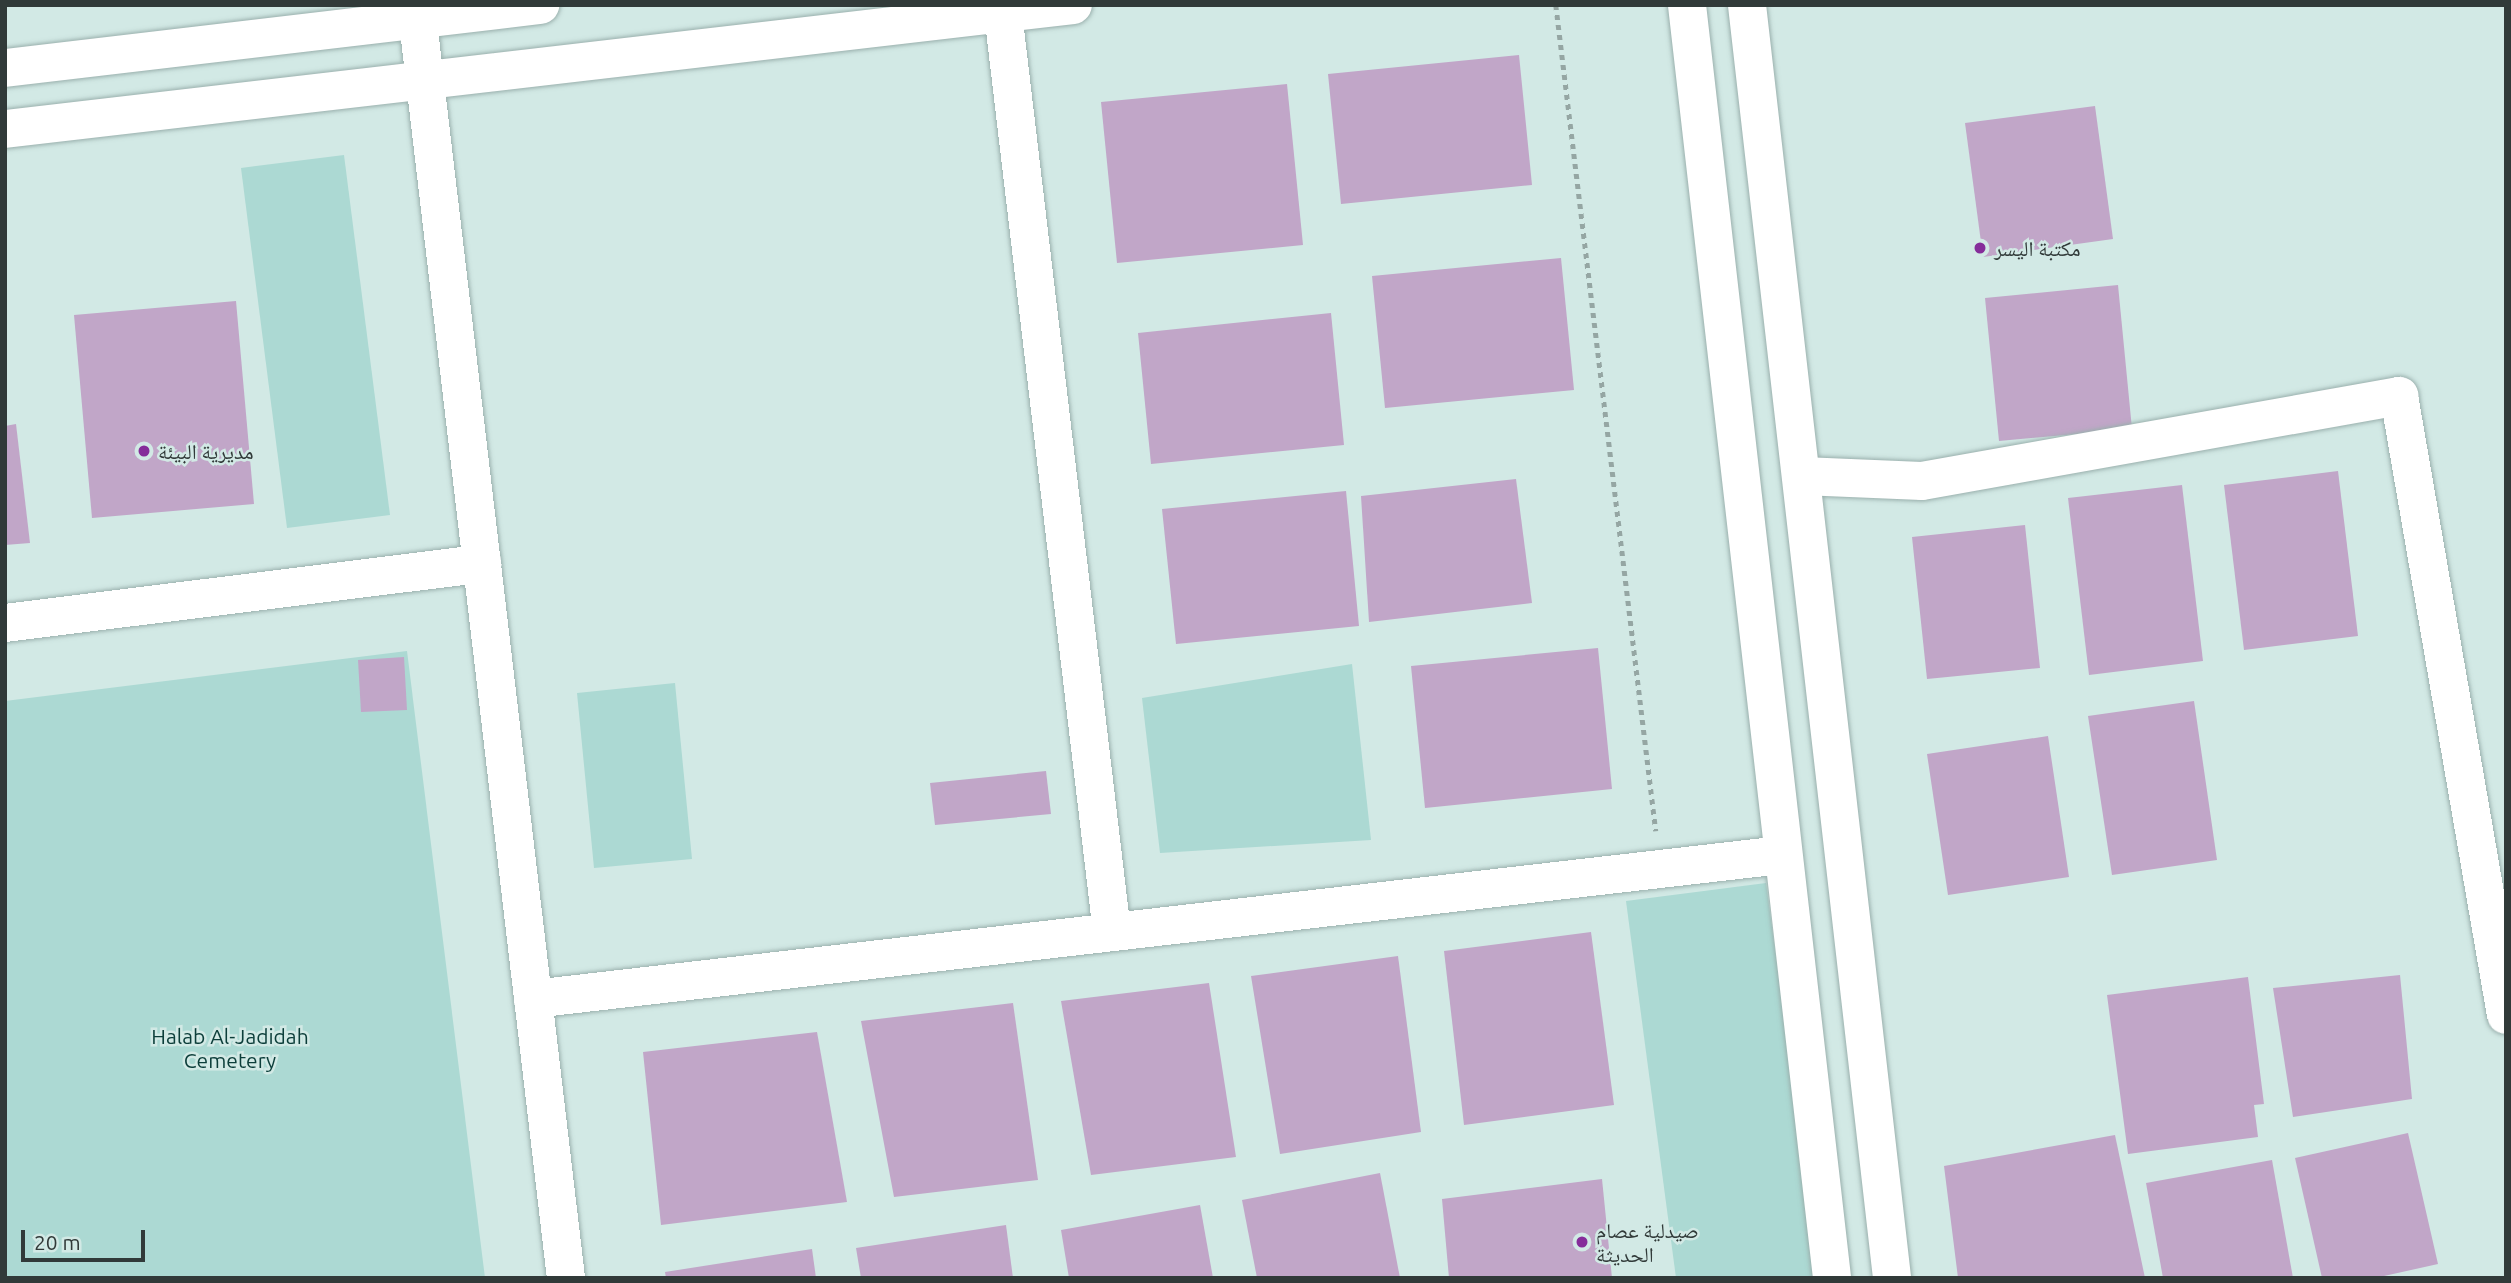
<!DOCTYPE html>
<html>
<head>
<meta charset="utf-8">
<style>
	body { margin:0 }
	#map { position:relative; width:2511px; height:1283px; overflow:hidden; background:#d2e9e5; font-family:Ubuntu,"Noto Naskh Arabic",sans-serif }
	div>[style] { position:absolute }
	.green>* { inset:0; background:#acd9d3 }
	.building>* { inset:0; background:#c1a6c8 }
	.path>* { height:4.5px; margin-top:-2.25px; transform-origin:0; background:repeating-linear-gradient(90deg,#95a6a3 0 5px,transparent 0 10px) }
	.roads { filter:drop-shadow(0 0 2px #9ab0ad) drop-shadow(0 0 2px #9ab0ad) }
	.minor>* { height:38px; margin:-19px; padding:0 19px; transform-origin:19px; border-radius:19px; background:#fff }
	.tertiary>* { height:38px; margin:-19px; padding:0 19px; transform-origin:19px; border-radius:19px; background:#fff }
	.dots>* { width:19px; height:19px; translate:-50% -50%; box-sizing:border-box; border:4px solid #d2e9e5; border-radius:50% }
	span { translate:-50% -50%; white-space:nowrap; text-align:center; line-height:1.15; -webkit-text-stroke:5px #d2e9e5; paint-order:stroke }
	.poi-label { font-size:21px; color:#313a39 }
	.left { translate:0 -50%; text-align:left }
	.park-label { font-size:21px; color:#0c3e3a }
	.frame { position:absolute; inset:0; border:7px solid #313a39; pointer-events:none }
	.scale { position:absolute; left:21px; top:1230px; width:124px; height:32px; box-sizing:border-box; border:4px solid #313a39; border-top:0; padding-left:9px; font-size:21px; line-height:24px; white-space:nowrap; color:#313a39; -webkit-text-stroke:5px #d2e9e5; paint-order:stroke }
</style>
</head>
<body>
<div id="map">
	<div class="green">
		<div style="clip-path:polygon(344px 155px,390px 515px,287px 528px,241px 168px)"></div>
		<div style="clip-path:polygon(407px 651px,485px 1278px,5px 1278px,5px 701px)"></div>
		<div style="clip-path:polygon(1352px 664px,1371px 840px,1160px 853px,1142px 698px)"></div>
		<div style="clip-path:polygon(675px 683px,692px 859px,594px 868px,577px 693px)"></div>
		<div style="clip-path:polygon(1766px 883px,1819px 1278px,1676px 1278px,1626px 901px)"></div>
	</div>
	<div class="building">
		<div style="clip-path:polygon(1519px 55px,1532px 185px,1341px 204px,1328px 74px)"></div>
		<div style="clip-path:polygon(1287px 84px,1303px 245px,1117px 263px,1101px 102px)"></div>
		<div style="clip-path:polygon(2095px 106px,2113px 239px,1983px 257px,1965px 123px)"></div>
		<div style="clip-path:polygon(1561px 258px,1574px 390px,1385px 408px,1372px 276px)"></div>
		<div style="clip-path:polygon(2118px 285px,2132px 429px,1999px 441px,1985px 298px)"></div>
		<div style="clip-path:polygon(236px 301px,254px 504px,92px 518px,74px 315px)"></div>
		<div style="clip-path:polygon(1331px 313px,1344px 445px,1151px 464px,1138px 333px)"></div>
		<div style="clip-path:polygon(16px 424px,30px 543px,5px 545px,5px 426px)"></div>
		<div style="clip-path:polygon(2338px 471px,2358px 636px,2244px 650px,2224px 485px)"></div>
		<div style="clip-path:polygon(1516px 479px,1532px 603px,1369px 622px,1361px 496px)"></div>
		<div style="clip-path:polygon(2182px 485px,2203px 661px,2089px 675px,2068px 498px)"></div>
		<div style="clip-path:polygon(1346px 491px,1359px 626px,1176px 644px,1162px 509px)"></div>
		<div style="clip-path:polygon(2025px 525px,2040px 668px,1927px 679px,1912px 537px)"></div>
		<div style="clip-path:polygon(1598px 648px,1612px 789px,1425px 808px,1411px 666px)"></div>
		<div style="clip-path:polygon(404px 657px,407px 710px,361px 712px,358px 660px)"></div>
		<div style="clip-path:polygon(2194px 701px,2217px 860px,2112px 875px,2088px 716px)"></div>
		<div style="clip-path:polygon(2048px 736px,2069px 877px,1948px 895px,1927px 754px)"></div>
		<div style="clip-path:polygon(1046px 771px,1051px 814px,935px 825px,930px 783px)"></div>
		<div style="clip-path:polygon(1591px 932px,1614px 1105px,1464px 1125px,1444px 951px)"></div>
		<div style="clip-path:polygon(1398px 956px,1421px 1132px,1280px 1154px,1251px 976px)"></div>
		<div style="clip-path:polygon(2400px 975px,2412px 1099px,2293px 1117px,2273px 988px)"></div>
		<div style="clip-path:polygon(2248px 977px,2264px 1104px,2254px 1105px,2258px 1137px,2128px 1154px,2107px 995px)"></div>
		<div style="clip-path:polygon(1209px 983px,1236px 1157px,1091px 1175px,1061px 1001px)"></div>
		<div style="clip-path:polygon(1013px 1003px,1038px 1180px,894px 1197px,861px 1021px)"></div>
		<div style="clip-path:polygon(817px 1032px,847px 1202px,661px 1225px,643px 1052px)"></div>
		<div style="clip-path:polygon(2408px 1133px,2438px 1264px,2375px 1278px,2322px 1278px,2295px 1158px)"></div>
		<div style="clip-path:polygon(2115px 1135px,2145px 1278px,1958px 1278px,1944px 1166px)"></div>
		<div style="clip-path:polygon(2272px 1160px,2293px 1278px,2163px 1278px,2146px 1183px)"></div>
		<div style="clip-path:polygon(1380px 1173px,1400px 1278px,1257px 1278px,1242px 1200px)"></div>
		<div style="clip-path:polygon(1602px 1179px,1612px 1278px,1449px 1278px,1442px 1199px)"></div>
		<div style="clip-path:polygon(1200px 1205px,1213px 1278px,1069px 1278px,1061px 1230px)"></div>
		<div style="clip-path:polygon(1006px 1225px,1013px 1278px,861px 1278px,856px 1248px)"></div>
		<div style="clip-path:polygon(812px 1249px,816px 1278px,666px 1278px,665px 1272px)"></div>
	</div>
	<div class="path">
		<div style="left:1556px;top:5px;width:832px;rotate:83.1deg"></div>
	</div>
	<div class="roads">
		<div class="minor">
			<div style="left:416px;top:5px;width:1282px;rotate:83.28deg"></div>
			<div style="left:1003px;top:13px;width:925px;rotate:83.24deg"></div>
			<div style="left:5px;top:68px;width:539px;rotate:-6.72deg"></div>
			<div style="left:5px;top:129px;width:1075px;rotate:-6.62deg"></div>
			<div style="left:1802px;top:476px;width:120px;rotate:2.4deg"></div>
			<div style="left:1922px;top:481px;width:485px;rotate:-10.1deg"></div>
			<div style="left:2399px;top:396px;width:628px;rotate:80.19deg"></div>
			<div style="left:5px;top:623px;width:481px;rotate:-7.1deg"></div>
			<div style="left:533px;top:999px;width:1257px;rotate:-6.58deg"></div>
		</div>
		<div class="tertiary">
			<div style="left:1687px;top:5px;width:1281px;rotate:83.5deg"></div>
			<div style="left:1747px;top:5px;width:1281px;rotate:83.5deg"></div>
		</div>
	</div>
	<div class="dots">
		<div style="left:1980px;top:248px;background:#852d9a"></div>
		<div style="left:144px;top:451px;background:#852d9a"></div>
		<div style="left:1582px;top:1242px;background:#852d9a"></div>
	</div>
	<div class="poi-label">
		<span class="left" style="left:1994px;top:248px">مكتبة اليسر</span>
		<span class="left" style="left:158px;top:451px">مديرية البيئة</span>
		<span class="left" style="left:1596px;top:1242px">صيدلية عصام<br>الحديثة</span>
	</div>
	<div class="park-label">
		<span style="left:230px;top:1048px">Halab Al-Jadidah<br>Cemetery</span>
	</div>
	<div class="frame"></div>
	<div class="scale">20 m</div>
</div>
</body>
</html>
